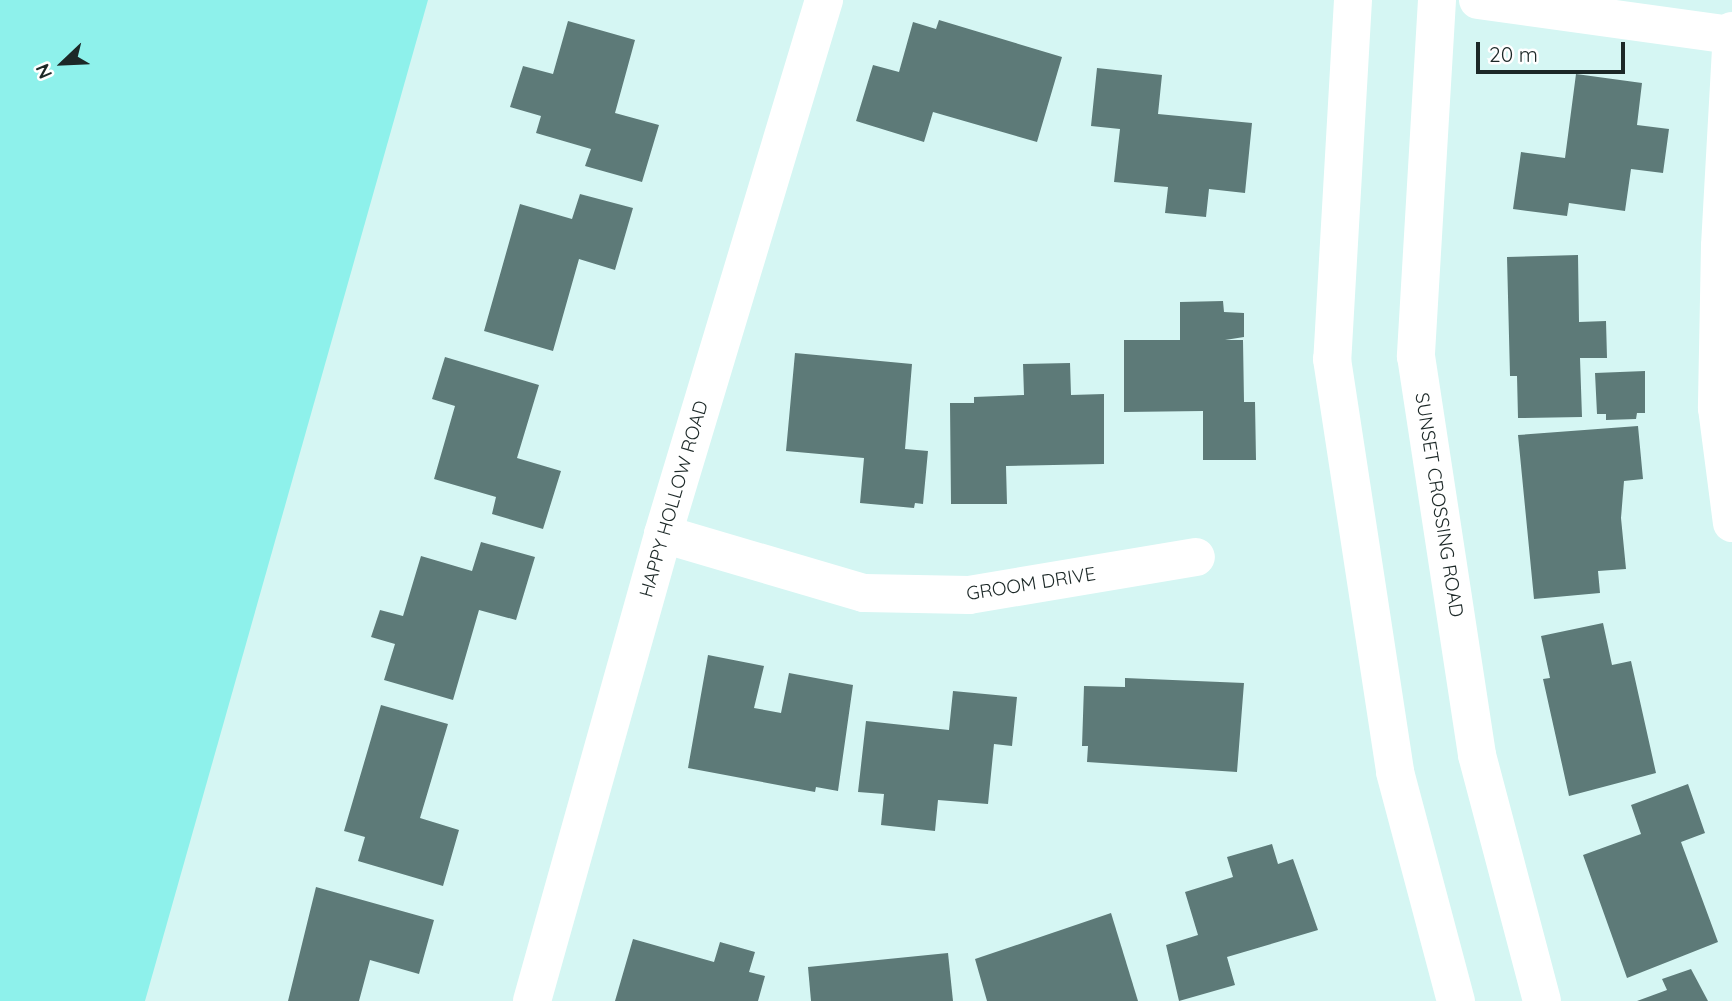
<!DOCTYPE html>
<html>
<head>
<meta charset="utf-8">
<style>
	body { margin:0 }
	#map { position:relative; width:1732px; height:1001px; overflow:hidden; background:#d5f6f3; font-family:Quicksand,sans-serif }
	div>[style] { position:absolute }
	.green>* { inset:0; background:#8ef1eb }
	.building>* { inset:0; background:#5d7a78 }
	.minor>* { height:38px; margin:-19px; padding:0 19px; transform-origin:19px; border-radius:19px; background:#fff }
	span { translate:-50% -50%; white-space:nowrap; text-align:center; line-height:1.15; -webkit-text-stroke:5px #fff; paint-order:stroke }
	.street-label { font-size:19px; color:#1c2827 }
	.north { position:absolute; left:28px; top:28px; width:70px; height:70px; -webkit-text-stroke:5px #fff; paint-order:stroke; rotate:247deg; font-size:19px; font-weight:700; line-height:28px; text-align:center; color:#1c2827 }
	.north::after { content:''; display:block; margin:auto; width:24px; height:32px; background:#1c2827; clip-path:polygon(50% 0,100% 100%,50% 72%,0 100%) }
	.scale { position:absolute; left:1476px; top:42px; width:149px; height:32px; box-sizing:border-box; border:4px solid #1c2827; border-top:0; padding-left:9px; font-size:21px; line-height:24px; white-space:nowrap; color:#1c2827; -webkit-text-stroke:5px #fff; paint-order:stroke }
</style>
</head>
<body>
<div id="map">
	<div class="green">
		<div style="clip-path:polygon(0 0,428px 0,145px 1001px,0 1001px)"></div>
	</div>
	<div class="building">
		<div style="clip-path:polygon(939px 20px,1062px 57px,1037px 142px,933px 112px,924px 142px,856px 121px,873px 65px,899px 72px,913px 22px,936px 29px)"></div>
		<div style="clip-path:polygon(568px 21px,635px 40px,615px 113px,659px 125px,642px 182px,585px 166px,591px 149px,536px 133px,541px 116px,510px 107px,523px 66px,553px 74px)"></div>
		<div style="clip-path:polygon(1097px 68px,1162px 75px,1158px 114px,1252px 123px,1245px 193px,1209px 189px,1206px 217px,1165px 213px,1168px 187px,1114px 182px,1120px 129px,1091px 126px)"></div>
		<div style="clip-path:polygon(1576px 74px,1642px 83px,1637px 125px,1669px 129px,1663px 173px,1631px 169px,1625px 211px,1569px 203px,1567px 216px,1513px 209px,1521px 152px,1565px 158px)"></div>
		<div style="clip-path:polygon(580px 194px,633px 208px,615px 270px,579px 259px,553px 351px,484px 331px,520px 204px,572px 219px)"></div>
		<div style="clip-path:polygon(1578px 255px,1579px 322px,1606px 321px,1607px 358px,1580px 358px,1582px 417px,1518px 418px,1517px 376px,1510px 376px,1507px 257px)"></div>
		<div style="clip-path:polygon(1223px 301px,1224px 312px,1244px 313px,1244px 337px,1225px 340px,1243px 340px,1244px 402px,1255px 402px,1256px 460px,1203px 460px,1203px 411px,1124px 412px,1124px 340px,1180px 340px,1180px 302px)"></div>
		<div style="clip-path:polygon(795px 353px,912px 364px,905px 449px,928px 451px,923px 504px,915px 503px,914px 508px,860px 503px,864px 458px,786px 451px)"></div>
		<div style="clip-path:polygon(445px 357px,539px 385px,517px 458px,561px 471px,543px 529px,492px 514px,496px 497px,434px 479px,455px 406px,432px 399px)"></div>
		<div style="clip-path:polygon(1070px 363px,1071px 395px,1104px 394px,1104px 464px,1006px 466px,1007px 504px,951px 504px,950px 403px,974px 403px,974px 397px,1024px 395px,1023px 364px)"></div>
		<div style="clip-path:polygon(1645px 371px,1645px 413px,1637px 413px,1636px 419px,1606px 420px,1606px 414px,1597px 414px,1595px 373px)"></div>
		<div style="clip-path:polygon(1638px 426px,1643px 479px,1624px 481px,1621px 518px,1626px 569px,1598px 571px,1600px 593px,1534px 599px,1518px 435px)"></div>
		<div style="clip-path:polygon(481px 542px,535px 557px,516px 620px,479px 610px,453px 700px,384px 680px,395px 644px,371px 637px,380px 610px,403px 616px,421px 556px,472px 571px)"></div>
		<div style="clip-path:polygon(1603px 623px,1612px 665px,1631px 661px,1656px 773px,1569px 796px,1543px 679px,1550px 678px,1541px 636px)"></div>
		<div style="clip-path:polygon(708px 655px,764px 666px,754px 708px,781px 713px,789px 673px,853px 685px,838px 791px,816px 787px,815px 792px,688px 768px)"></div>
		<div style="clip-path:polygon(1125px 678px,1244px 683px,1237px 772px,1087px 762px,1088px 746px,1082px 746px,1084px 686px,1125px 687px)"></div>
		<div style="clip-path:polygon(953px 691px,1017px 697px,1012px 746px,994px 744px,988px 804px,938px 800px,935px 831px,881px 825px,884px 794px,858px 792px,866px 721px,949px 730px)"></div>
		<div style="clip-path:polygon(381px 705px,448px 724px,420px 818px,459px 830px,443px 886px,358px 861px,365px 837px,344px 831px)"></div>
		<div style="clip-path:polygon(1688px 784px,1705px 833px,1681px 842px,1718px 942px,1627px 978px,1583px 855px,1641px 834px,1631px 805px)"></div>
		<div style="clip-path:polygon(1272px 844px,1278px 864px,1293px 859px,1318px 930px,1227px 957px,1235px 985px,1179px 1001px,1166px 945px,1198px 935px,1185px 892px,1233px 877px,1227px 857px)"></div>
		<div style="clip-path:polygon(316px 887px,434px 920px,419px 974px,370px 960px,359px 1001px,288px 1001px)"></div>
		<div style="clip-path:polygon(1111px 913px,1138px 1001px,987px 1001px,975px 959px)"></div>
		<div style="clip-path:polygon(633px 939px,714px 962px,720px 942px,755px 952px,749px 972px,765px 976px,758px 1001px,615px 1001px)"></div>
		<div style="clip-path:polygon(948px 953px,953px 1001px,811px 1001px,808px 967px)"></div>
		<div style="clip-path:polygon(1691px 969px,1708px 1001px,1637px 1001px,1667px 990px,1662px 979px)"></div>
	</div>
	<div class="minor">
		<div style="left:1353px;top:0;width:360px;rotate:93.3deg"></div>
		<div style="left:1332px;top:359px;width:418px;rotate:81.3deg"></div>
		<div style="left:1395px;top:772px;width:237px;rotate:75.1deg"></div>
		<div style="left:1437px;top:0;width:357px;rotate:93.4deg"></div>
		<div style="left:1416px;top:356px;width:404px;rotate:81.3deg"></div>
		<div style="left:1477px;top:755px;width:254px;rotate:75.2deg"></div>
		<div style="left:1478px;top:0;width:255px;rotate:7.9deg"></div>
		<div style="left:1732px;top:31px;width:215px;rotate:93.2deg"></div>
		<div style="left:1720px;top:246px;width:162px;rotate:91.1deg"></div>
		<div style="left:1717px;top:408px;width:116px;rotate:82.6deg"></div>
		<div style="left:663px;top:534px;width:209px;rotate:16.4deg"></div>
		<div style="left:864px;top:593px;width:105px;rotate:1.1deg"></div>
		<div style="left:969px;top:595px;width:230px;rotate:-9.5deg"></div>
		<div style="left:532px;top:1001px;width:485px;rotate:-74.3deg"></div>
		<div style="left:663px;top:534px;width:558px;rotate:-73.22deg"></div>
	</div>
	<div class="street-label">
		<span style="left:674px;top:499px;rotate:-74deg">HAPPY HOLLOW ROAD</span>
		<span style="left:1439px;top:505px;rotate:81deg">SUNSET CROSSING ROAD</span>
		<span style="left:1031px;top:584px;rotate:-9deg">GROOM DRIVE</span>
	</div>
	<div class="north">N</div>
	<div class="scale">20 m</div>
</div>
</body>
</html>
